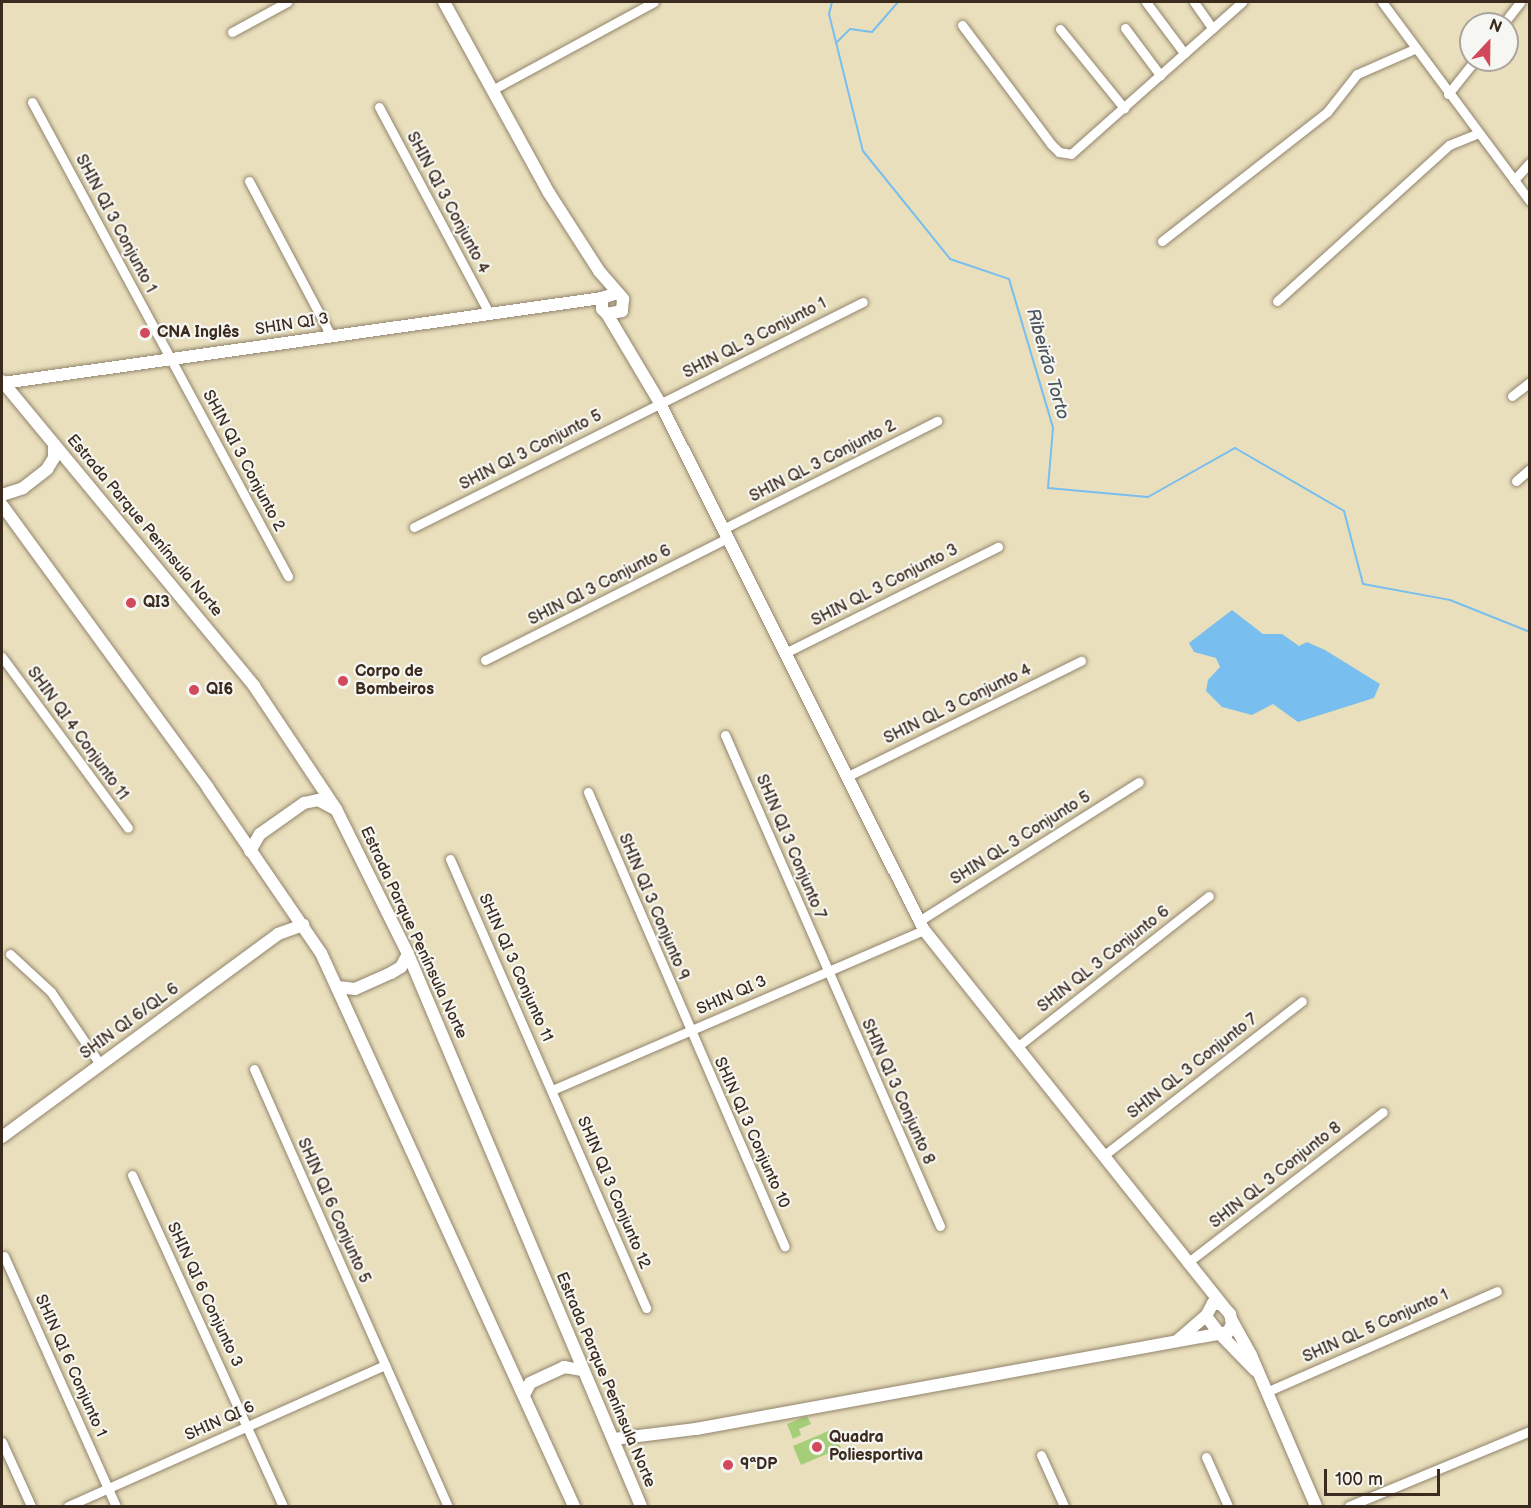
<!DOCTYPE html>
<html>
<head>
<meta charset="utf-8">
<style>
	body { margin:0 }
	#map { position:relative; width:1531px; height:1508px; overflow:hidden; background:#e9dfbc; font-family:"Balsamiq Sans",sans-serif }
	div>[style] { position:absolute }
	.green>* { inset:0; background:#a6ce79 }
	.water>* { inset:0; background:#78beef }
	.stream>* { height:2px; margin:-1px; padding:0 1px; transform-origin:1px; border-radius:1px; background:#78beef }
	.roads { filter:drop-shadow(0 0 2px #92846d) drop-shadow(0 0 2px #92846d) }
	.street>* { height:9px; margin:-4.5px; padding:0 4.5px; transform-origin:4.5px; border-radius:4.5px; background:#fff }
	.secondary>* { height:12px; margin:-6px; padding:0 6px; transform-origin:6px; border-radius:6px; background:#fff }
	.dots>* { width:16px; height:16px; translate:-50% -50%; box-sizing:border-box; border:3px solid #f6f6f2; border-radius:50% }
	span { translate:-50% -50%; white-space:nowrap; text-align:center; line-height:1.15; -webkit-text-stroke:4.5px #f6f6f2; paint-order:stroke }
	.street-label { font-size:16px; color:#3b2a1e }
	.poi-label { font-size:16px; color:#3b2a1e; font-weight:700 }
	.left { translate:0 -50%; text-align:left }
	.water-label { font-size:18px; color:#4d565d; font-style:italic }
	.frame { position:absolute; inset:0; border:3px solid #3b2a1e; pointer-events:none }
	.north { position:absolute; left:1459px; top:12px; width:60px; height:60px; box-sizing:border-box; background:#f6f6f2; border:2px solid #aba49d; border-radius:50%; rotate:22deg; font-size:16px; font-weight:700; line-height:24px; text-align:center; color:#3b2a1e }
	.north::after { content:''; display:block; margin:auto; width:21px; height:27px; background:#d1495b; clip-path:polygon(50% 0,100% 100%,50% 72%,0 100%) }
	.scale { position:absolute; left:1324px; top:1469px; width:116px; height:27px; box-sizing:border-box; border:3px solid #3b2a1e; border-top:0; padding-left:8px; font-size:18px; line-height:21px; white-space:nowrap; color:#3b2a1e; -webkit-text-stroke:4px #f6f6f2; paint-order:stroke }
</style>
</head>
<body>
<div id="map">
	<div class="green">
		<div style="clip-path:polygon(807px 1416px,811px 1424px,799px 1429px,801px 1435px,793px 1439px,787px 1424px)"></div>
		<div style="clip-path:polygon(833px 1429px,841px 1448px,801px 1465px,793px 1446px)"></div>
	</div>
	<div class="water">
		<div style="clip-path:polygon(1232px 610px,1263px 634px,1282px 634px,1299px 646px,1307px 642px,1325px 650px,1380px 684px,1374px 698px,1298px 722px,1273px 704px,1252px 715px,1222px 707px,1206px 691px,1208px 680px,1220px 667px,1216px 658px,1194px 652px,1189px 643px)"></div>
	</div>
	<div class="stream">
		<div style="left:832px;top:2px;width:12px;rotate:104deg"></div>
		<div style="left:829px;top:14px;width:141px;rotate:76.1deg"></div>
		<div style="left:863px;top:151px;width:139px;rotate:51.1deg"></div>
		<div style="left:950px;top:259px;width:62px;rotate:18.7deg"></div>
		<div style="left:1009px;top:279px;width:155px;rotate:73.5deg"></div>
		<div style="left:1053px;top:428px;width:60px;rotate:94.8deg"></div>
		<div style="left:1048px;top:488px;width:100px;rotate:5.1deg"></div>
		<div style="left:1148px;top:497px;width:100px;rotate:-29.4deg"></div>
		<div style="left:1235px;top:448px;width:126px;rotate:30deg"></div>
		<div style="left:1344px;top:511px;width:75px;rotate:75.4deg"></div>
		<div style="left:1363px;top:584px;width:88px;rotate:10.4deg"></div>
		<div style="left:1450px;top:600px;width:86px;rotate:21.8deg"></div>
		<div style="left:836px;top:43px;width:20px;rotate:-45deg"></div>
		<div style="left:850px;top:29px;width:22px;rotate:8deg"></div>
		<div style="left:872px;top:32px;width:40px;rotate:-49deg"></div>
	</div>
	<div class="roads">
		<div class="street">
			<div style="left:1146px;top:2px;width:64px;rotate:53.3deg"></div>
			<div style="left:1194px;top:2px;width:32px;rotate:55deg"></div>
			<div style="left:1382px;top:2px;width:248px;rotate:53.4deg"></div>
			<div style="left:1503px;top:24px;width:28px;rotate:-52deg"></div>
			<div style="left:962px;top:25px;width:149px;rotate:53.2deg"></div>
			<div style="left:1051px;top:144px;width:11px;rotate:45deg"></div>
			<div style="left:1059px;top:152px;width:12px;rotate:9deg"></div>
			<div style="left:1071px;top:154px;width:229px;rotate:-41.6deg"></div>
			<div style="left:1125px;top:28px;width:59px;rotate:53.3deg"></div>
			<div style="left:1060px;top:29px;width:102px;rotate:51deg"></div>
			<div style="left:232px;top:32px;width:63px;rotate:-28.6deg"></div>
			<div style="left:492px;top:90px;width:184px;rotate:-28.5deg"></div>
			<div style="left:1448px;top:94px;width:43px;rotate:-51.5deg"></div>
			<div style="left:32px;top:102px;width:539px;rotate:61.63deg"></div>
			<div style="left:379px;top:107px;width:234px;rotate:61.9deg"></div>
			<div style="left:1514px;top:180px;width:24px;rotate:-48deg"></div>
			<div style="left:249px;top:181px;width:175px;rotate:62.1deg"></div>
			<div style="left:1162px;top:241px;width:209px;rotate:-38deg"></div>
			<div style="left:1327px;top:112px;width:48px;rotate:-51.7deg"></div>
			<div style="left:1357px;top:74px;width:62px;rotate:-23.7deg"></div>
			<div style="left:1277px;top:301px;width:232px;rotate:-42.2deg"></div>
			<div style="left:1449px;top:145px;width:31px;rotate:-22deg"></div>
			<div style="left:1512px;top:396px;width:23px;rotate:-38deg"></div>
			<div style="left:1516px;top:481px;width:18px;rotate:-41deg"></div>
			<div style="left:414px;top:527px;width:502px;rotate:-26.62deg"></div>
			<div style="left:723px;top:529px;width:240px;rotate:-26.8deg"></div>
			<div style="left:785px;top:653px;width:238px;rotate:-26.5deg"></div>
			<div style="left:2px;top:657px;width:212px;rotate:53.6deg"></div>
			<div style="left:485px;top:660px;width:272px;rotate:-26.7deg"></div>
			<div style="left:725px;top:735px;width:536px;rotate:66.35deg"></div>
			<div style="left:848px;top:776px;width:260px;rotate:-26.3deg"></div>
			<div style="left:588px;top:792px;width:495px;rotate:66.6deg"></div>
			<div style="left:450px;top:859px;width:490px;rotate:66.4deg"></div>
			<div style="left:919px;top:921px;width:260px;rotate:-32.3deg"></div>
			<div style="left:10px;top:954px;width:56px;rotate:42.8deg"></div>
			<div style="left:51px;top:992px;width:87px;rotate:55.8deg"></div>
			<div style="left:1017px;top:1047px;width:244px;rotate:-38.2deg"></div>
			<div style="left:254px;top:1069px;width:478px;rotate:66.1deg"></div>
			<div style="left:552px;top:1090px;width:405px;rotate:-23.3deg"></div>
			<div style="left:1103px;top:1156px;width:252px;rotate:-37.9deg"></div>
			<div style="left:132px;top:1175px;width:364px;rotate:65.5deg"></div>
			<div style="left:4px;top:1256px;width:274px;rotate:65.9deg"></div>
			<div style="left:1187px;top:1263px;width:247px;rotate:-37.6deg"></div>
			<div style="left:1266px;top:1392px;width:252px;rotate:-23.6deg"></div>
			<div style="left:2px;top:1442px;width:70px;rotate:65.6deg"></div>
			<div style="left:1041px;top:1455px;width:56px;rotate:65.7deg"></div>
			<div style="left:1206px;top:1457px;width:54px;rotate:65.8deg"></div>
			<div style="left:68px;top:1506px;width:347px;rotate:-24deg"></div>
			<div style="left:1349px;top:1506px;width:196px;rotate:-22.5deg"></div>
		</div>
		<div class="secondary">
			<div style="left:444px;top:2px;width:218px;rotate:61.2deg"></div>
			<div style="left:549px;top:193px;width:93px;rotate:57.3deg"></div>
			<div style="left:599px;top:271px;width:37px;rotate:49deg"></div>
			<div style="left:623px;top:299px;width:12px;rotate:95deg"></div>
			<div style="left:622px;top:311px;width:15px;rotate:169deg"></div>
			<div style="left:607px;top:314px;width:7px;rotate:-135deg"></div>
			<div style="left:602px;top:309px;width:11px;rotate:-90deg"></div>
			<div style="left:602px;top:298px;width:16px;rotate:-18deg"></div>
			<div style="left:607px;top:314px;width:104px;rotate:59.2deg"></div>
			<div style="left:660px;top:403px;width:589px;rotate:63.39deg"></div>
			<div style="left:924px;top:930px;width:479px;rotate:51.5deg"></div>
			<div style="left:2px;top:381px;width:396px;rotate:50.4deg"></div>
			<div style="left:254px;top:686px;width:148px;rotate:56.3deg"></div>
			<div style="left:336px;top:809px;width:162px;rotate:63.6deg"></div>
			<div style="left:408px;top:954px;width:599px;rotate:67.12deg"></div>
			<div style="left:3px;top:383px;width:605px;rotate:-8.08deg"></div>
			<div style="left:2px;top:495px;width:22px;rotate:-18deg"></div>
			<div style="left:23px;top:488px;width:31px;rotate:-38deg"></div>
			<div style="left:47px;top:469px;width:13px;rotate:-58deg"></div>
			<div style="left:54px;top:458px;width:14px;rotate:-90deg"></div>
			<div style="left:2px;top:505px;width:350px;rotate:53.9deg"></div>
			<div style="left:208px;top:788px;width:200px;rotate:55.6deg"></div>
			<div style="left:321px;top:953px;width:608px;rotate:65.42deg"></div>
			<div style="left:250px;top:851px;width:20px;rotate:-60deg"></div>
			<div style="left:260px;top:834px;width:54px;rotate:-35.2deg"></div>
			<div style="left:304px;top:803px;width:14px;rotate:-12deg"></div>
			<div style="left:318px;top:800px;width:19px;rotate:28deg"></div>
			<div style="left:338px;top:987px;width:17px;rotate:7deg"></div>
			<div style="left:355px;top:989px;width:39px;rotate:-24deg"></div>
			<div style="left:391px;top:973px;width:12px;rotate:-31deg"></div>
			<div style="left:401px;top:967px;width:15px;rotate:-62deg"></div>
			<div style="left:2px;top:1137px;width:343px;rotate:-36.3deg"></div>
			<div style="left:278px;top:934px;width:27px;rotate:-20deg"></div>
			<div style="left:1231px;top:1319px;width:41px;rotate:60.9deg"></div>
			<div style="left:1251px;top:1355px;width:164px;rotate:66.7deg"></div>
			<div style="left:1219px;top:1333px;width:52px;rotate:45.8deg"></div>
			<div style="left:1178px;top:1340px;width:37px;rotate:-41deg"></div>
			<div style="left:524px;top:1395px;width:13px;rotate:-63deg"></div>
			<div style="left:530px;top:1383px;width:38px;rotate:-25deg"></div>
			<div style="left:564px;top:1367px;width:17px;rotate:10deg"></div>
			<div style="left:614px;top:1439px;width:83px;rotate:-7deg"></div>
			<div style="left:696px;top:1429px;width:541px;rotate:-10.33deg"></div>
			<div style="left:1228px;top:1332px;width:9px;rotate:-63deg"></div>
			<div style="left:1232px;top:1324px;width:10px;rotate:-101deg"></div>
			<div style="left:1230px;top:1314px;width:12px;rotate:-132deg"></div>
			<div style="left:1222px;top:1305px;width:9px;rotate:-167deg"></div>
			<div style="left:1213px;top:1303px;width:15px;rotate:118deg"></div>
			<div style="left:1206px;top:1316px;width:20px;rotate:53deg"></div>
		</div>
	</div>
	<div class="dots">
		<div style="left:145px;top:333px;background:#d1495b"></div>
		<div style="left:131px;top:603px;background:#d1495b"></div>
		<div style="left:343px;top:681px;background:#d1495b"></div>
		<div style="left:194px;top:690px;background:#d1495b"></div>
		<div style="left:817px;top:1447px;background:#d1495b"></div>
		<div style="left:728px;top:1465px;background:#d1495b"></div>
	</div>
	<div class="street-label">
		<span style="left:447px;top:203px;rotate:62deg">SHIN QI 3 Conjunto 4</span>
		<span style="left:115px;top:224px;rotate:62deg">SHIN QI 3 Conjunto 1</span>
		<span style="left:292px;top:325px;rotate:-9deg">SHIN QI 3</span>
		<span style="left:755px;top:339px;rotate:-27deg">SHIN QL 3 Conjunto 1</span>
		<span style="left:531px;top:451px;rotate:-27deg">SHIN QI 3 Conjunto 5</span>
		<span style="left:243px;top:461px;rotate:62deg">SHIN QI 3 Conjunto 2</span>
		<span style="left:823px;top:462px;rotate:-27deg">SHIN QL 3 Conjunto 2</span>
		<span style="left:144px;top:526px;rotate:50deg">Estrada Parque Península Norte</span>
		<span style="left:600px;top:586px;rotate:-27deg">SHIN QI 3 Conjunto 6</span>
		<span style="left:885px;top:586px;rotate:-27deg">SHIN QL 3 Conjunto 3</span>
		<span style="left:958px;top:705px;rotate:-26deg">SHIN QL 3 Conjunto 4</span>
		<span style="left:77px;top:734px;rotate:54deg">SHIN QI 4 Conjunto 11</span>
		<span style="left:1021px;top:839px;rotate:-32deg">SHIN QL 3 Conjunto 5</span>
		<span style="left:790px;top:847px;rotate:67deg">SHIN QI 3 Conjunto 7</span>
		<span style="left:653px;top:907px;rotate:67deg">SHIN QI 3 Conjunto 9</span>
		<span style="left:413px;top:933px;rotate:65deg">Estrada Parque Península Norte</span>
		<span style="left:1104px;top:960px;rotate:-38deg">SHIN QL 3 Conjunto 6</span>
		<span style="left:515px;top:968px;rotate:66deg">SHIN QI 3 Conjunto 11</span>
		<span style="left:732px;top:996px;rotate:-24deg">SHIN QI 3</span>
		<span style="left:130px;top:1022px;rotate:-36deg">SHIN QI 6/QL 6</span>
		<span style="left:1193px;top:1067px;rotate:-38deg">SHIN QL 3 Conjunto 7</span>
		<span style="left:897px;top:1092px;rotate:66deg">SHIN QI 3 Conjunto 8</span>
		<span style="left:751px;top:1133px;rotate:66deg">SHIN QI 3 Conjunto 10</span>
		<span style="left:1276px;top:1176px;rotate:-38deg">SHIN QL 3 Conjunto 8</span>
		<span style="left:613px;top:1193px;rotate:67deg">SHIN QI 3 Conjunto 12</span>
		<span style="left:333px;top:1211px;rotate:66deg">SHIN QI 6 Conjunto 5</span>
		<span style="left:204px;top:1295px;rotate:65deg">SHIN QI 6 Conjunto 3</span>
		<span style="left:1376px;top:1327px;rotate:-24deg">SHIN QL 5 Conjunto 1</span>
		<span style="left:70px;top:1366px;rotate:66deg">SHIN QI 6 Conjunto 1</span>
		<span style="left:605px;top:1380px;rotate:67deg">Estrada Parque Península Norte</span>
		<span style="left:220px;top:1422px;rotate:-24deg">SHIN QI 6</span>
	</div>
	<div class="poi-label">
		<span class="left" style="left:157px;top:333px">CNA Inglês</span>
		<span class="left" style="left:143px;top:603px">QI3</span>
		<span class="left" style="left:355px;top:681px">Corpo de<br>Bombeiros</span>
		<span class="left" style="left:206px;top:690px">QI6</span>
		<span class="left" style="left:829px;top:1447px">Quadra<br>Poliesportiva</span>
		<span class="left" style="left:740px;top:1465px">9ªDP</span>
	</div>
	<div class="water-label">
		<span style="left:1047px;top:364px;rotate:74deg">Ribeirão Torto</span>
	</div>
	<div class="frame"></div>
	<div class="north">N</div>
	<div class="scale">100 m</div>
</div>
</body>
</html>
